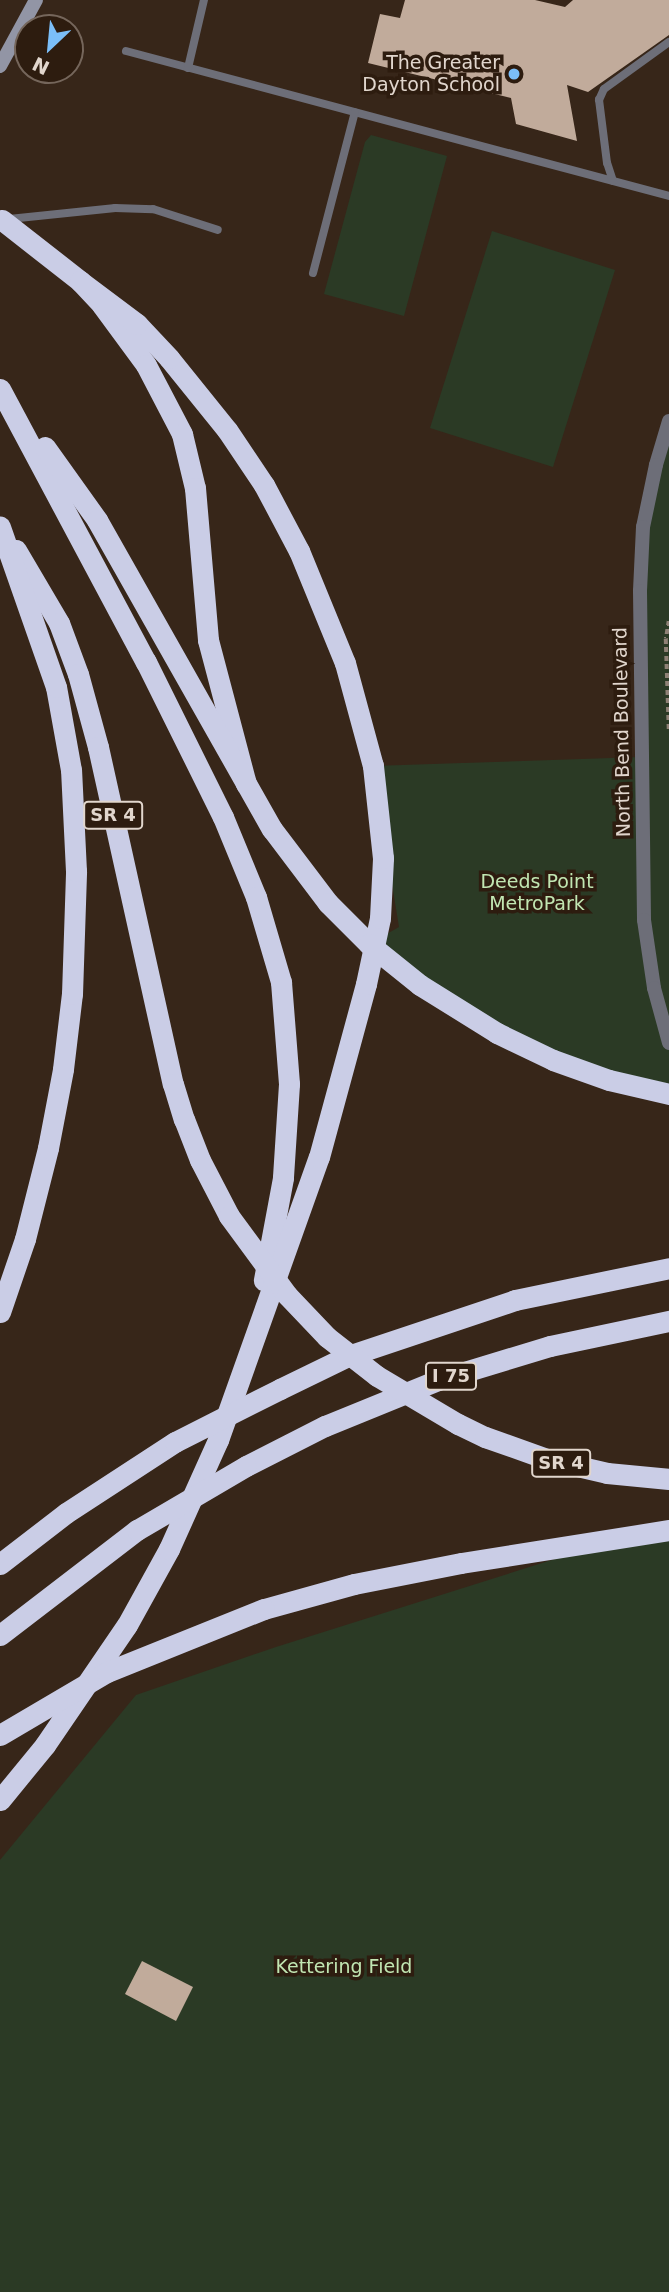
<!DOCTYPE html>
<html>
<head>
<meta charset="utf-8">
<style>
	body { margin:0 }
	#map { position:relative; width:669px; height:2292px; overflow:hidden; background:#372619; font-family:"DejaVu Sans",sans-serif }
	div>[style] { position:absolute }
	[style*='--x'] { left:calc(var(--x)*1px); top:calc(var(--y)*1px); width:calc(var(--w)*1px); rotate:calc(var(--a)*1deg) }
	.green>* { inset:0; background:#2b3a25 }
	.building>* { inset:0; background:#c1ab9b }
	.path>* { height:3.5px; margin-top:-1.75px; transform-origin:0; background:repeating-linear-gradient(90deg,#8f8176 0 5px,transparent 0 8.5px) }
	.lane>* { height:8px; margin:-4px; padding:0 4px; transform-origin:4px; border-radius:4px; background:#6d6e78 }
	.street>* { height:14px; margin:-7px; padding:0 7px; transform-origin:7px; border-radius:7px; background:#6d6e78 }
	.secondary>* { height:14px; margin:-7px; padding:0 7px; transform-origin:7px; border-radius:7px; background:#9295a5 }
	.highway>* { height:21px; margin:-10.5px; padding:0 10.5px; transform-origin:10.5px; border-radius:10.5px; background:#cacde6 }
	.highway-bridge>* { height:21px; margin:-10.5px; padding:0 10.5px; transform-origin:10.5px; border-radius:10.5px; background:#cacde6 }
	.dots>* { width:19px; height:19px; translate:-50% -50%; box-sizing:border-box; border:4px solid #2d1c0f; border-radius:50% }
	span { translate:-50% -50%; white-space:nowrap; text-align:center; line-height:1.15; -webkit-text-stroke:7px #2d1c0f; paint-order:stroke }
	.shield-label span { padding:2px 5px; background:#2d1c0f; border:2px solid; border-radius:5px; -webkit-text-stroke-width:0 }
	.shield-label { font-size:18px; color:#e1d6cd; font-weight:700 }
	.poi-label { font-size:19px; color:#e1d6cd }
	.right { translate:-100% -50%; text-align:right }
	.street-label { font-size:19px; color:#e1d6cd }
	.park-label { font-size:19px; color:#c1e6b2 }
	.north { position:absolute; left:14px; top:14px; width:70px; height:70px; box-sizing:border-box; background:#2d1c0f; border:2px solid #75665b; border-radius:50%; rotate:206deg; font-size:19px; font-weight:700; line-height:28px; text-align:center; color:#e1d6cd }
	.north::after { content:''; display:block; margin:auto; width:24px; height:32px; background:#7bbef8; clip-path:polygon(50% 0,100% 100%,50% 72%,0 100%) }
</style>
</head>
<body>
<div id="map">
	<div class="green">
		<div style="clip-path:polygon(371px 135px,447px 156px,404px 316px,324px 294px,365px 142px)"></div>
		<div style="clip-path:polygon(492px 231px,615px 270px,553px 467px,430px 428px)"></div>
		<div style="clip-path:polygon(669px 421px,669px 1084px,549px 1058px,369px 944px,399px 927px,373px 766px,641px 757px,643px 527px)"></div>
		<div style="clip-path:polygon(669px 1523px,669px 2292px,0 2292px,0 1860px,136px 1695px,276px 1647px)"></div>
	</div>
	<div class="building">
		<div style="clip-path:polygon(405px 0,535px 0,565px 7px,573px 0,669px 0,669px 35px,588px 92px,567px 85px,577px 141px,516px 124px,511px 98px,368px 63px,380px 14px,400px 18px)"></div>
		<div style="clip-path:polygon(142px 1961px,193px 1987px,176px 2021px,125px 1994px)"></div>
	</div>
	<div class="path">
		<div style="--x:669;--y:621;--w:18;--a:99"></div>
		<div style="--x:666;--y:639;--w:92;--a:88.1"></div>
	</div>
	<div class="lane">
		<div style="--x:126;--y:51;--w:562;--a:14.95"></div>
		<div style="--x:188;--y:68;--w:70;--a:-76.8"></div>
		<div style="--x:613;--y:181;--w:19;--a:-108"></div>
		<div style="--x:607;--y:163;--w:64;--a:-97.2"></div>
		<div style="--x:599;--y:100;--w:12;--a:-66"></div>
		<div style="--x:604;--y:89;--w:80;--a:-35.9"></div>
		<div style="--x:9;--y:219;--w:107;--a:-5.9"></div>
		<div style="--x:115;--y:208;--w:38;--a:2"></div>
		<div style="--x:153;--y:209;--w:68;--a:17.9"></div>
		<div style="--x:313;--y:273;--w:166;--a:-75.4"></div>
	</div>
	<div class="street">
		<div style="--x:669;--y:421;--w:46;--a:106.5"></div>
		<div style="--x:656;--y:465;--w:63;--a:101.8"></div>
		<div style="--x:643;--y:527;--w:64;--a:92.7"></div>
		<div style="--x:640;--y:591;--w:329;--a:89.3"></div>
		<div style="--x:644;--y:920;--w:69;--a:81.6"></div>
		<div style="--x:654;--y:988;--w:57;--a:74.7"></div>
	</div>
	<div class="secondary">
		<div style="--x:0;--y:66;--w:75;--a:-61.4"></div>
	</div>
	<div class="highway">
		<div style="--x:2;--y:220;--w:99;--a:38"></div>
		<div style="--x:80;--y:281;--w:33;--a:47"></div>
		<div style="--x:102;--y:305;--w:74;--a:53.7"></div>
		<div style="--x:146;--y:365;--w:78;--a:62.4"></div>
		<div style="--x:182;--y:434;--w:56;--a:76.5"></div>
		<div style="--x:195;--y:488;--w:153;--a:85.1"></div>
		<div style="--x:208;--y:640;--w:149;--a:75.2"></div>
		<div style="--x:0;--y:389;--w:310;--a:61.9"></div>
		<div style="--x:146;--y:662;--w:173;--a:63.6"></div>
		<div style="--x:223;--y:817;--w:87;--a:67.6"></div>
		<div style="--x:256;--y:897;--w:89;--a:73.6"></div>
		<div style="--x:281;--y:982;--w:102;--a:85.5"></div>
		<div style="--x:289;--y:1084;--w:94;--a:93.7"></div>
		<div style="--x:283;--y:1178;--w:104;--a:100.6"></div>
		<div style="--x:45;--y:447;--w:90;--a:54.5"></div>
		<div style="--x:97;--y:520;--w:355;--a:60.5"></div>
		<div style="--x:272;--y:829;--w:93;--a:52.9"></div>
		<div style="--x:16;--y:550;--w:85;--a:59.5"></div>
		<div style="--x:59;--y:623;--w:54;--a:69.6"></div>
		<div style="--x:78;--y:674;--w:76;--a:74.7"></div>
		<div style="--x:98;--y:747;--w:345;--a:77.5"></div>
		<div style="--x:173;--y:1084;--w:37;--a:73"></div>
		<div style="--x:420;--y:985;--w:91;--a:31.9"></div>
		<div style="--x:497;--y:1033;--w:62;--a:25.7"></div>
		<div style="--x:553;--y:1060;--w:59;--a:19.7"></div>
		<div style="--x:609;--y:1080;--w:62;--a:13.1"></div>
		<div style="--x:0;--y:1312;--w:77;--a:-71.1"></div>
		<div style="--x:25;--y:1239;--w:94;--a:-75.8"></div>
		<div style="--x:48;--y:1148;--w:80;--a:-79.2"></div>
		<div style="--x:63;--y:1069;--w:76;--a:-83.2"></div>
		<div style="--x:72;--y:994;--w:123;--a:-88.1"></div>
		<div style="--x:76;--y:871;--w:101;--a:-92.8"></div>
		<div style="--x:71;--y:770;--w:84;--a:-100.2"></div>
		<div style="--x:56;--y:687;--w:170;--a:-109.3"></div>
		<div style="--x:280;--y:1389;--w:76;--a:-25.9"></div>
		<div style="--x:348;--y:1356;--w:176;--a:-18.5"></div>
		<div style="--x:515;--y:1300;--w:157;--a:-11.7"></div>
		<div style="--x:458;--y:1424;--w:30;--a:26"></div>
		<div style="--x:485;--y:1437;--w:66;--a:19.5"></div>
		<div style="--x:547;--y:1459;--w:62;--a:13.1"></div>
		<div style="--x:607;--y:1473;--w:62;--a:5.5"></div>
		<div style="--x:246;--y:1466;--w:89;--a:-26.9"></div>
		<div style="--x:325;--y:1426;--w:122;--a:-22.2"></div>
		<div style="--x:438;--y:1380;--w:117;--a:-16.9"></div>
		<div style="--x:550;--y:1346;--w:122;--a:-11.9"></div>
		<div style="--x:0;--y:1564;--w:83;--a:-37.7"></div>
		<div style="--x:66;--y:1513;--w:130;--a:-33.1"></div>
		<div style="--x:264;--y:1609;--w:93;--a:-15.5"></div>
		<div style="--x:354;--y:1584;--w:109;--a:-11.1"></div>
		<div style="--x:461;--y:1563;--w:211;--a:-9"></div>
		<div style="--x:0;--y:1635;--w:173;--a:-37.5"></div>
		<div style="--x:0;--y:1800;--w:71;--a:-50.7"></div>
		<div style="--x:45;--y:1745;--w:145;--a:-55.7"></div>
		<div style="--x:127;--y:1625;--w:87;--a:-61.1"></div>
		<div style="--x:169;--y:1549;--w:120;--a:-65.8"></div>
		<div style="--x:218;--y:1440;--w:300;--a:-70.4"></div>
		<div style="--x:319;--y:1157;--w:179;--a:-74.8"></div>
		<div style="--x:366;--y:984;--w:67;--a:-78"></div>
		<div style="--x:380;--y:918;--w:60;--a:-87.1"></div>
		<div style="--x:383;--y:858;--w:93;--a:-96.2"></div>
		<div style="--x:373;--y:766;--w:107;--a:-105.2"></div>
		<div style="--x:345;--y:663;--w:121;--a:-112.3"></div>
		<div style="--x:299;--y:551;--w:75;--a:-117.9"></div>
		<div style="--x:264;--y:485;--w:66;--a:-123.9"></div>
		<div style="--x:227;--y:430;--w:92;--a:-128.9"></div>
		<div style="--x:169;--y:358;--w:47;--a:-133.3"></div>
		<div style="--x:137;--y:324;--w:71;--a:-143"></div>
	</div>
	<div class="highway-bridge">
		<div style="--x:328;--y:903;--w:58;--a:45"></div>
		<div style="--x:369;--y:944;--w:65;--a:38.8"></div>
		<div style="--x:184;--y:1119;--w:44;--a:68.7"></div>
		<div style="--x:200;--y:1160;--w:63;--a:62.6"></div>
		<div style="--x:229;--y:1216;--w:98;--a:53.7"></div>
		<div style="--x:287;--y:1295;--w:58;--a:46.4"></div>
		<div style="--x:327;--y:1337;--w:63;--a:38"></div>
		<div style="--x:377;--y:1376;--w:94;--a:30.7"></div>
		<div style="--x:175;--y:1442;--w:118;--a:-26.8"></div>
		<div style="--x:137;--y:1530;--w:126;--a:-30.4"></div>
		<div style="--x:0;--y:1735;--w:124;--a:-30.5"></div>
		<div style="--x:107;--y:1672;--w:169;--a:-21.9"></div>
	</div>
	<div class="dots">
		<div style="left:514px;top:74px;background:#7bbef8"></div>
	</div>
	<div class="shield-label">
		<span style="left:113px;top:815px">SR 4</span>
		<span style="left:451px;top:1376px">I 75</span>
		<span style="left:561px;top:1463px">SR 4</span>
	</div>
	<div class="poi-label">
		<span class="right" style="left:500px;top:74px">The Greater<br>Dayton School</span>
	</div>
	<div class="street-label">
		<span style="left:622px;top:732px;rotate:-91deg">North Bend Boulevard</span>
	</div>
	<div class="park-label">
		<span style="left:537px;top:893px">Deeds Point<br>MetroPark</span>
		<span style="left:344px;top:1967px">Kettering Field</span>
	</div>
	<div class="north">N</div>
</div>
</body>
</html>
